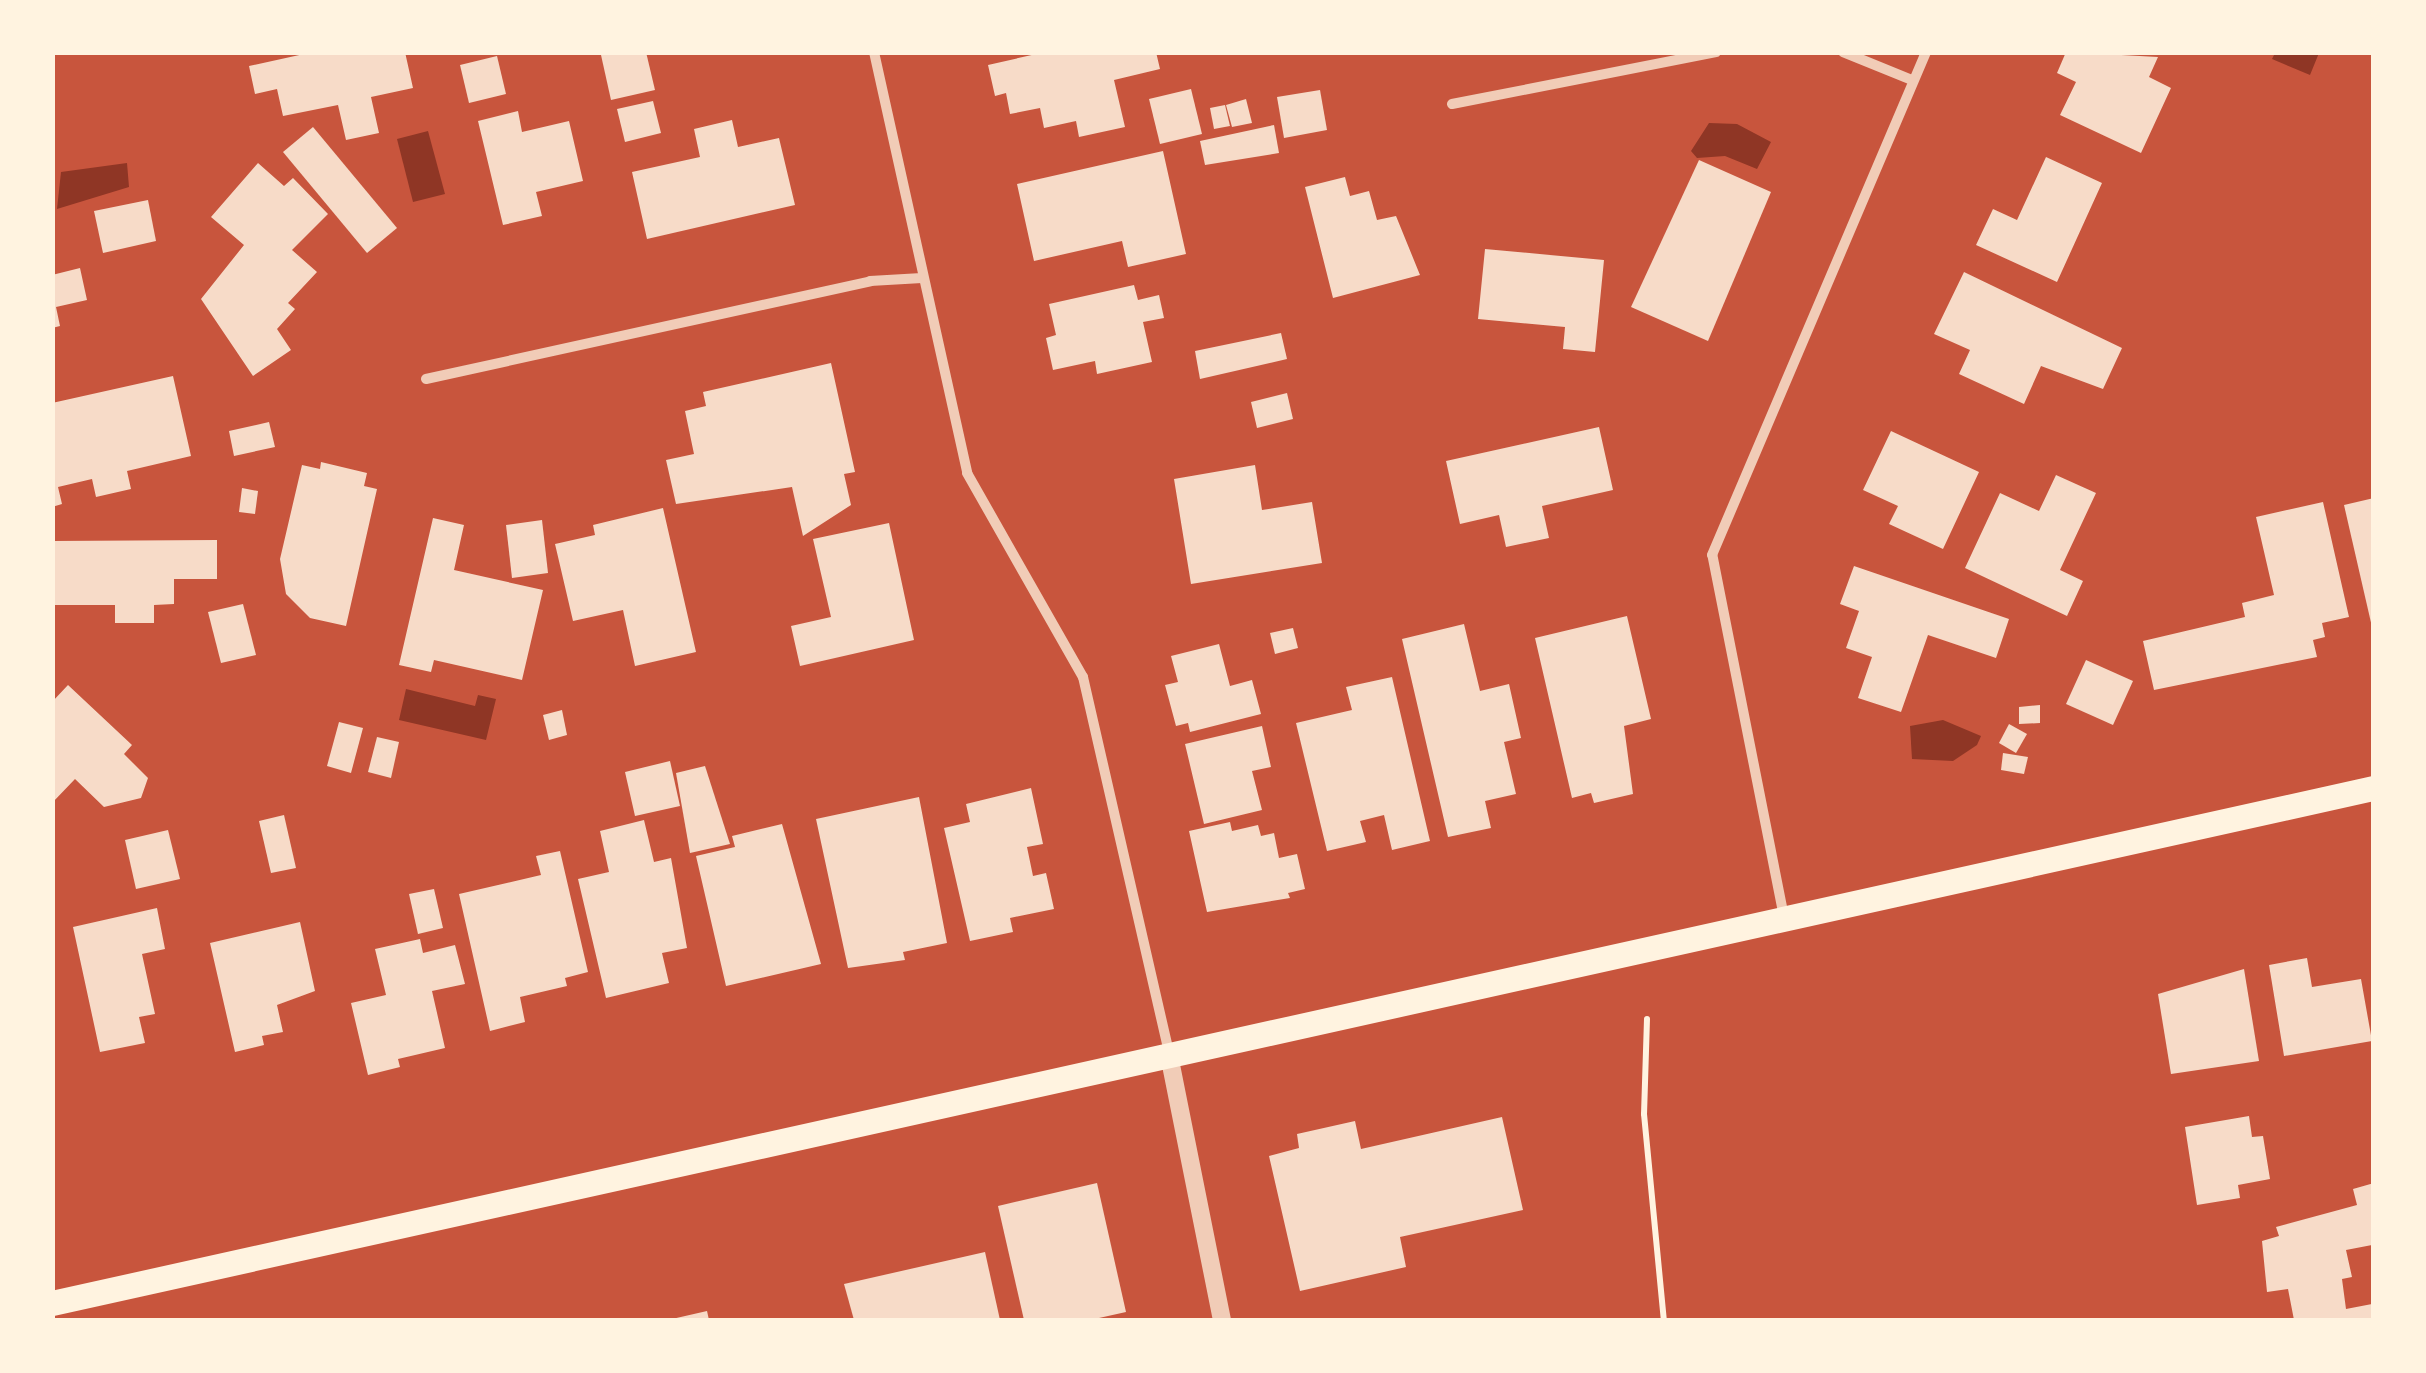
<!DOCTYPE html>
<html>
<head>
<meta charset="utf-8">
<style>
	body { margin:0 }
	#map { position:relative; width:2426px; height:1373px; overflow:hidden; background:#c8553d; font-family:Jost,sans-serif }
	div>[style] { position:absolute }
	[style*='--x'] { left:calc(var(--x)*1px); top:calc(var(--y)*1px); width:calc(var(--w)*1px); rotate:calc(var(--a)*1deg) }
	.water>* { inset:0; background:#8f3625 }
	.building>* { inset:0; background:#f7dbc8 }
	.path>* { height:6px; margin:-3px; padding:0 3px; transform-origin:3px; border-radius:3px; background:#fff3e0 }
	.minor>* { height:10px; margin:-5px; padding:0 5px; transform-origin:5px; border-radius:5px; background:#f1ccb7 }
	.tertiary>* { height:18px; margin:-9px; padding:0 9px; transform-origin:9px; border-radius:9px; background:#f1ccb7 }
	.primary>* { height:25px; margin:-12.5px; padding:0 12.5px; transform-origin:12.5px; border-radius:12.5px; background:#fff3e0 }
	span { translate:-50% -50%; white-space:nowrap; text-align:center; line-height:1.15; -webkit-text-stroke:9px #fff3e0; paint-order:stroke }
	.frame { position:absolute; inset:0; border:55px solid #fff3e0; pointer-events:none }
</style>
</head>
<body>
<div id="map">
	<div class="water">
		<div style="clip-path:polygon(2275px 53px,2275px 52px,2319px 53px,2310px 75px,2272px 59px)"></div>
		<div style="clip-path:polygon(1709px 123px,1737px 124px,1771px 142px,1757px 169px,1725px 156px,1697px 158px,1691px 151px)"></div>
		<div style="clip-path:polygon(428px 131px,445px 194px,413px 202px,397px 139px)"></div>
		<div style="clip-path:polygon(127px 163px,129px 187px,57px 209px,61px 172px)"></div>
		<div style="clip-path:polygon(406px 689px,475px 706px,478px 695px,496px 699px,486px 740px,399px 720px)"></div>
		<div style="clip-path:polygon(1943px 720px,1981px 736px,1977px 745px,1953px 761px,1912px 759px,1910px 726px)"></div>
	</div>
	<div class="building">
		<div style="clip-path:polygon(313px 52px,405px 52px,413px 88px,371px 97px,379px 133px,346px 140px,338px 105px,283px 116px,277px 89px,255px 94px,249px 66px)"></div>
		<div style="clip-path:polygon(646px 52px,655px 90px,611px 100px,601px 55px)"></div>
		<div style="clip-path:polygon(1045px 52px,1156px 52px,1160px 69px,1114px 80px,1125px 127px,1079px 137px,1076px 121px,1044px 128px,1040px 108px,1010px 114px,1006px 93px,995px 96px,988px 65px)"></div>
		<div style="clip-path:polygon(2066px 52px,2158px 57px,2149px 77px,2171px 88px,2141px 153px,2060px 115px,2076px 82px,2057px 73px)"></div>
		<div style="clip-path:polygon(497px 56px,506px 94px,469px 103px,460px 65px)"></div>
		<div style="clip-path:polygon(1191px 89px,1202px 134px,1160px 144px,1149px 99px)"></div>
		<div style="clip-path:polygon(1320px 90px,1327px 130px,1284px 138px,1277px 97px)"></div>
		<div style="clip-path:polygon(1246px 99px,1252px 123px,1232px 127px,1226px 105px)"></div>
		<div style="clip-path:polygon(653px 101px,661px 133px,625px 142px,617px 109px)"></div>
		<div style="clip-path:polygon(1225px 105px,1230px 126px,1214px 129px,1210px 108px)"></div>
		<div style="clip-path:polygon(518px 111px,522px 132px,569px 121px,583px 181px,536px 192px,542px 216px,503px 225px,478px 121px)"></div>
		<div style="clip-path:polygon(732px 120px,738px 147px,779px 138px,795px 205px,647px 239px,632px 172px,700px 157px,694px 129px)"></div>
		<div style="clip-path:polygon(1274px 125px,1279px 153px,1205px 165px,1200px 141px)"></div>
		<div style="clip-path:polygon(313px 127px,397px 228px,367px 253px,283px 152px)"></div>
		<div style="clip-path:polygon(1163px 151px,1186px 254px,1128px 267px,1122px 241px,1034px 261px,1017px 184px)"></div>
		<div style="clip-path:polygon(2046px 157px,2102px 183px,2057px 282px,1976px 245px,1993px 209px,2017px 220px)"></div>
		<div style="clip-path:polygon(1699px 160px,1771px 192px,1708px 341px,1631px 307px)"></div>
		<div style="clip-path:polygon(258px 163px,284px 186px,293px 178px,328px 214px,292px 250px,317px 272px,288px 303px,295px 309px,277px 329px,291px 350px,253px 376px,201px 299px,244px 245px,211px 217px)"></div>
		<div style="clip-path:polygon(1345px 177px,1350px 196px,1369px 191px,1377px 220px,1396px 216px,1420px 275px,1333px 298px,1305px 187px)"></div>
		<div style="clip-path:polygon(148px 200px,156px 241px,103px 253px,94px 211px)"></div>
		<div style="clip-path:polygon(1485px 249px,1604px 260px,1595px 352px,1563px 349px,1565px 327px,1478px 319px)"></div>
		<div style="clip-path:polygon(80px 268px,87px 300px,56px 307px,60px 326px,52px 328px,52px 275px)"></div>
		<div style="clip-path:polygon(1964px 272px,2122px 348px,2103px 389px,2041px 366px,2024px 404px,1959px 374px,1970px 350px,1934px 334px)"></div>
		<div style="clip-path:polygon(1134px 285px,1138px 300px,1159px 295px,1164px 318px,1143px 322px,1152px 362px,1097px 374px,1095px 361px,1053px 370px,1046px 338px,1056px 335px,1049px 304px)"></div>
		<div style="clip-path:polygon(1281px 333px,1287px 359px,1200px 379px,1195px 351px)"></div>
		<div style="clip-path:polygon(831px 363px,855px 472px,844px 474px,851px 505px,803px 536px,792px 487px,676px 504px,666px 460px,694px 454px,685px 411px,706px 406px,703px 392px)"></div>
		<div style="clip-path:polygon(173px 376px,191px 456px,127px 471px,131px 489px,96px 497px,92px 479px,58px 487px,62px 504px,52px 507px,52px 403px)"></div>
		<div style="clip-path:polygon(1287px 393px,1293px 419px,1257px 428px,1251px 402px)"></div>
		<div style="clip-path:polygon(269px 422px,275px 447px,234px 456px,229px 431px)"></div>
		<div style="clip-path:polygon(1599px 427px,1613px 490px,1542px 506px,1549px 538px,1506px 547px,1499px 515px,1460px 524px,1446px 461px)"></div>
		<div style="clip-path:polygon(1891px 431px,1979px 472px,1943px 549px,1889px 524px,1898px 506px,1863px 490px)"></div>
		<div style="clip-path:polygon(321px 462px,367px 473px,364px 486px,377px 489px,346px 626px,310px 618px,286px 594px,280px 559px,302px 465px,320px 469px)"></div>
		<div style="clip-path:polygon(1255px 465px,1262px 510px,1312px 502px,1322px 563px,1191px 584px,1174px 479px)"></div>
		<div style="clip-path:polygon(2056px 475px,2096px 493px,2060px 570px,2083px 581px,2067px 616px,1965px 568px,2000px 493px,2039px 511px)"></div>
		<div style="clip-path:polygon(242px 488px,258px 491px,255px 514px,239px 512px)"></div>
		<div style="clip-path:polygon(2374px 498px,2374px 627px,2372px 627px,2344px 505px)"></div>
		<div style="clip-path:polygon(2323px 502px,2349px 617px,2322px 623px,2325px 637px,2313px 640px,2317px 657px,2154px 690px,2143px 641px,2245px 617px,2242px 603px,2274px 595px,2256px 517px)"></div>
		<div style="clip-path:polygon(663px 508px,696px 652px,635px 666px,623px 610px,573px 621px,555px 544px,595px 535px,593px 525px)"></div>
		<div style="clip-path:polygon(433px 518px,464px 525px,454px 570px,543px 590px,522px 680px,434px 660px,431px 672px,399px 665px)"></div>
		<div style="clip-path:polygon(542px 520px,548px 573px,512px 578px,506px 525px)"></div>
		<div style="clip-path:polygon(889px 523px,914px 640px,800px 666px,791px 626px,831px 617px,813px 539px)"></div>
		<div style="clip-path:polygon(217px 540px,217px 579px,174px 579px,174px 604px,154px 605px,154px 623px,115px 623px,115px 605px,52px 605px,52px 541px)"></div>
		<div style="clip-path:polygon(1854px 566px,2009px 619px,1996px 658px,1928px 635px,1901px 712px,1858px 698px,1872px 657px,1846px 648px,1859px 611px,1840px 604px)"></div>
		<div style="clip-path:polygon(243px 604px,256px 655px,221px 663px,208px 612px)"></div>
		<div style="clip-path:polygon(1627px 616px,1651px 719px,1624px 726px,1633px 794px,1594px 803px,1591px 793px,1572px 798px,1535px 638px)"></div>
		<div style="clip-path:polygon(1464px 624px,1480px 691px,1509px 684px,1521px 738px,1504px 742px,1516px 794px,1485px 801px,1491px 828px,1448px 837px,1402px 639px)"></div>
		<div style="clip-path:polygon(1293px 628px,1298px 648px,1275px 654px,1270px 633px)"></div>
		<div style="clip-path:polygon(1219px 644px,1230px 686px,1252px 680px,1261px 714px,1190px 732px,1188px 723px,1176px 726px,1165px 685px,1178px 682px,1171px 656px)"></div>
		<div style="clip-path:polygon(2086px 660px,2133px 681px,2113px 725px,2066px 704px)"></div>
		<div style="clip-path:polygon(1392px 677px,1430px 841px,1392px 850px,1384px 815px,1360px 821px,1366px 842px,1327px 851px,1296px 723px,1352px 710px,1346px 687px)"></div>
		<div style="clip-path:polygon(68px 685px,132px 745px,124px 754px,148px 778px,141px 798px,104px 807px,75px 779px,52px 803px,52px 702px)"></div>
		<div style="clip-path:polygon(2040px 705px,2040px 723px,2019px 724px,2019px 707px)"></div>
		<div style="clip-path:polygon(562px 710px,567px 735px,549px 740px,543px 715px)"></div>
		<div style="clip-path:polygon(339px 722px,363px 728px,351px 773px,327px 766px)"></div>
		<div style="clip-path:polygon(2009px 724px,2027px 734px,2016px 753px,1999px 743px)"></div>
		<div style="clip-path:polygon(1262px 726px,1271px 767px,1252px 771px,1262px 810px,1204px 824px,1185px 744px)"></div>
		<div style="clip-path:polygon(377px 737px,399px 742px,391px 778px,368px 772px)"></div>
		<div style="clip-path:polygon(2003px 753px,2028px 757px,2024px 774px,2001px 770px)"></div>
		<div style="clip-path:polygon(670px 761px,680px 806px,635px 816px,625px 772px)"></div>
		<div style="clip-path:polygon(705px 766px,730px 844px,690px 853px,676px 773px)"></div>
		<div style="clip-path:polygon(1031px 788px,1043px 844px,1027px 847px,1033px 876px,1046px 873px,1054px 909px,1010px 918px,1013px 932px,970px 941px,944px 828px,970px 822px,966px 804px)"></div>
		<div style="clip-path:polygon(919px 797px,947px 943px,903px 952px,905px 960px,848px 968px,816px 819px)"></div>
		<div style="clip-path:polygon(284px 815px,296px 868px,271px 873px,259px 821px)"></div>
		<div style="clip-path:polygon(644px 820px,654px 862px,671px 858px,687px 948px,662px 953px,669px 983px,606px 998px,578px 879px,609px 872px,600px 831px)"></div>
		<div style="clip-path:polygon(1230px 822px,1232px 831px,1258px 825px,1261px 836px,1274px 833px,1279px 858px,1297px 854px,1305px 889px,1288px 893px,1290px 898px,1207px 912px,1189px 831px)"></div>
		<div style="clip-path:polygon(782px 824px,821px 964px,726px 986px,696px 856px,735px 847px,732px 836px)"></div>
		<div style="clip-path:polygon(168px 830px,180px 879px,136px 889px,125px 840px)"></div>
		<div style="clip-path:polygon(560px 851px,588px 972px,565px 978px,567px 986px,520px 997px,525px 1022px,490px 1031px,459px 894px,541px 875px,536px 856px)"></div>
		<div style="clip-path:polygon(434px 889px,443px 928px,418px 934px,409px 894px)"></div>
		<div style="clip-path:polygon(157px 908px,165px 949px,142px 954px,155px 1014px,139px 1017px,145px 1043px,100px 1052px,73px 927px)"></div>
		<div style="clip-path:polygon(300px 922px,315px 991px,277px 1005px,283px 1032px,262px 1036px,264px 1045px,235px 1052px,210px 943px)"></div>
		<div style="clip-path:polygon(420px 939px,423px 953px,455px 945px,465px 984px,432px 991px,445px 1048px,398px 1059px,400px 1067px,368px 1075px,351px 1003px,386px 995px,375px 949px)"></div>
		<div style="clip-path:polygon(2307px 958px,2312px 987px,2361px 979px,2372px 1041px,2284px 1056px,2269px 965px)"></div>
		<div style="clip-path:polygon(2244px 969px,2259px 1061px,2171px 1074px,2158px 994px)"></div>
		<div style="clip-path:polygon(2249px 1116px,2252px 1137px,2263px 1136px,2270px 1179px,2238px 1185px,2240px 1198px,2197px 1205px,2185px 1127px)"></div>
		<div style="clip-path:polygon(1502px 1117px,1523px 1210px,1400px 1237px,1406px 1267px,1300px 1291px,1269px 1156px,1299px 1148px,1297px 1134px,1355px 1121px,1361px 1149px)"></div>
		<div style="clip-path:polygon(1097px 1183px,1126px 1312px,1090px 1320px,1024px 1320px,998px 1206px)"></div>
		<div style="clip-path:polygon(2374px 1183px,2372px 1245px,2346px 1250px,2352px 1277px,2342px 1279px,2346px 1309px,2372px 1304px,2374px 1320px,2294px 1320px,2288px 1289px,2267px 1292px,2262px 1241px,2279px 1236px,2276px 1227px,2357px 1205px,2353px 1189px)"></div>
		<div style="clip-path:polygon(985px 1252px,1000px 1320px,854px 1320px,844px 1284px)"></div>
		<div style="clip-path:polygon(707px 1311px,709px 1320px,673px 1320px,672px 1319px)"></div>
	</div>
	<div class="path">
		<div style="--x:1647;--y:1019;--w:95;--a:91.8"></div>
		<div style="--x:1644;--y:1114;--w:207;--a:84.5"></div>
	</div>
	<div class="minor">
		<div style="--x:874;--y:52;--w:431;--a:77.5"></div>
		<div style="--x:967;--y:473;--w:235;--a:60.4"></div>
		<div style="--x:1083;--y:677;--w:387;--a:77.1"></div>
		<div style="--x:1843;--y:52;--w:74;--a:22.1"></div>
		<div style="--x:1452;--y:104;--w:269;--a:-11.1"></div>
		<div style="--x:426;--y:379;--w:455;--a:-12.4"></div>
		<div style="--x:870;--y:281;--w:52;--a:-3.3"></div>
		<div style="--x:1784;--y:917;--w:369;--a:-101.2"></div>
		<div style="--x:1712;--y:555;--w:547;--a:-66.95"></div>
	</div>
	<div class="tertiary">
		<div style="--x:1169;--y:1055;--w:270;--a:78.7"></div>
	</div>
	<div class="primary">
		<div style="--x:52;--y:1303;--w:2378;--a:-12.51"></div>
	</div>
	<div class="frame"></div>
</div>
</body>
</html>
